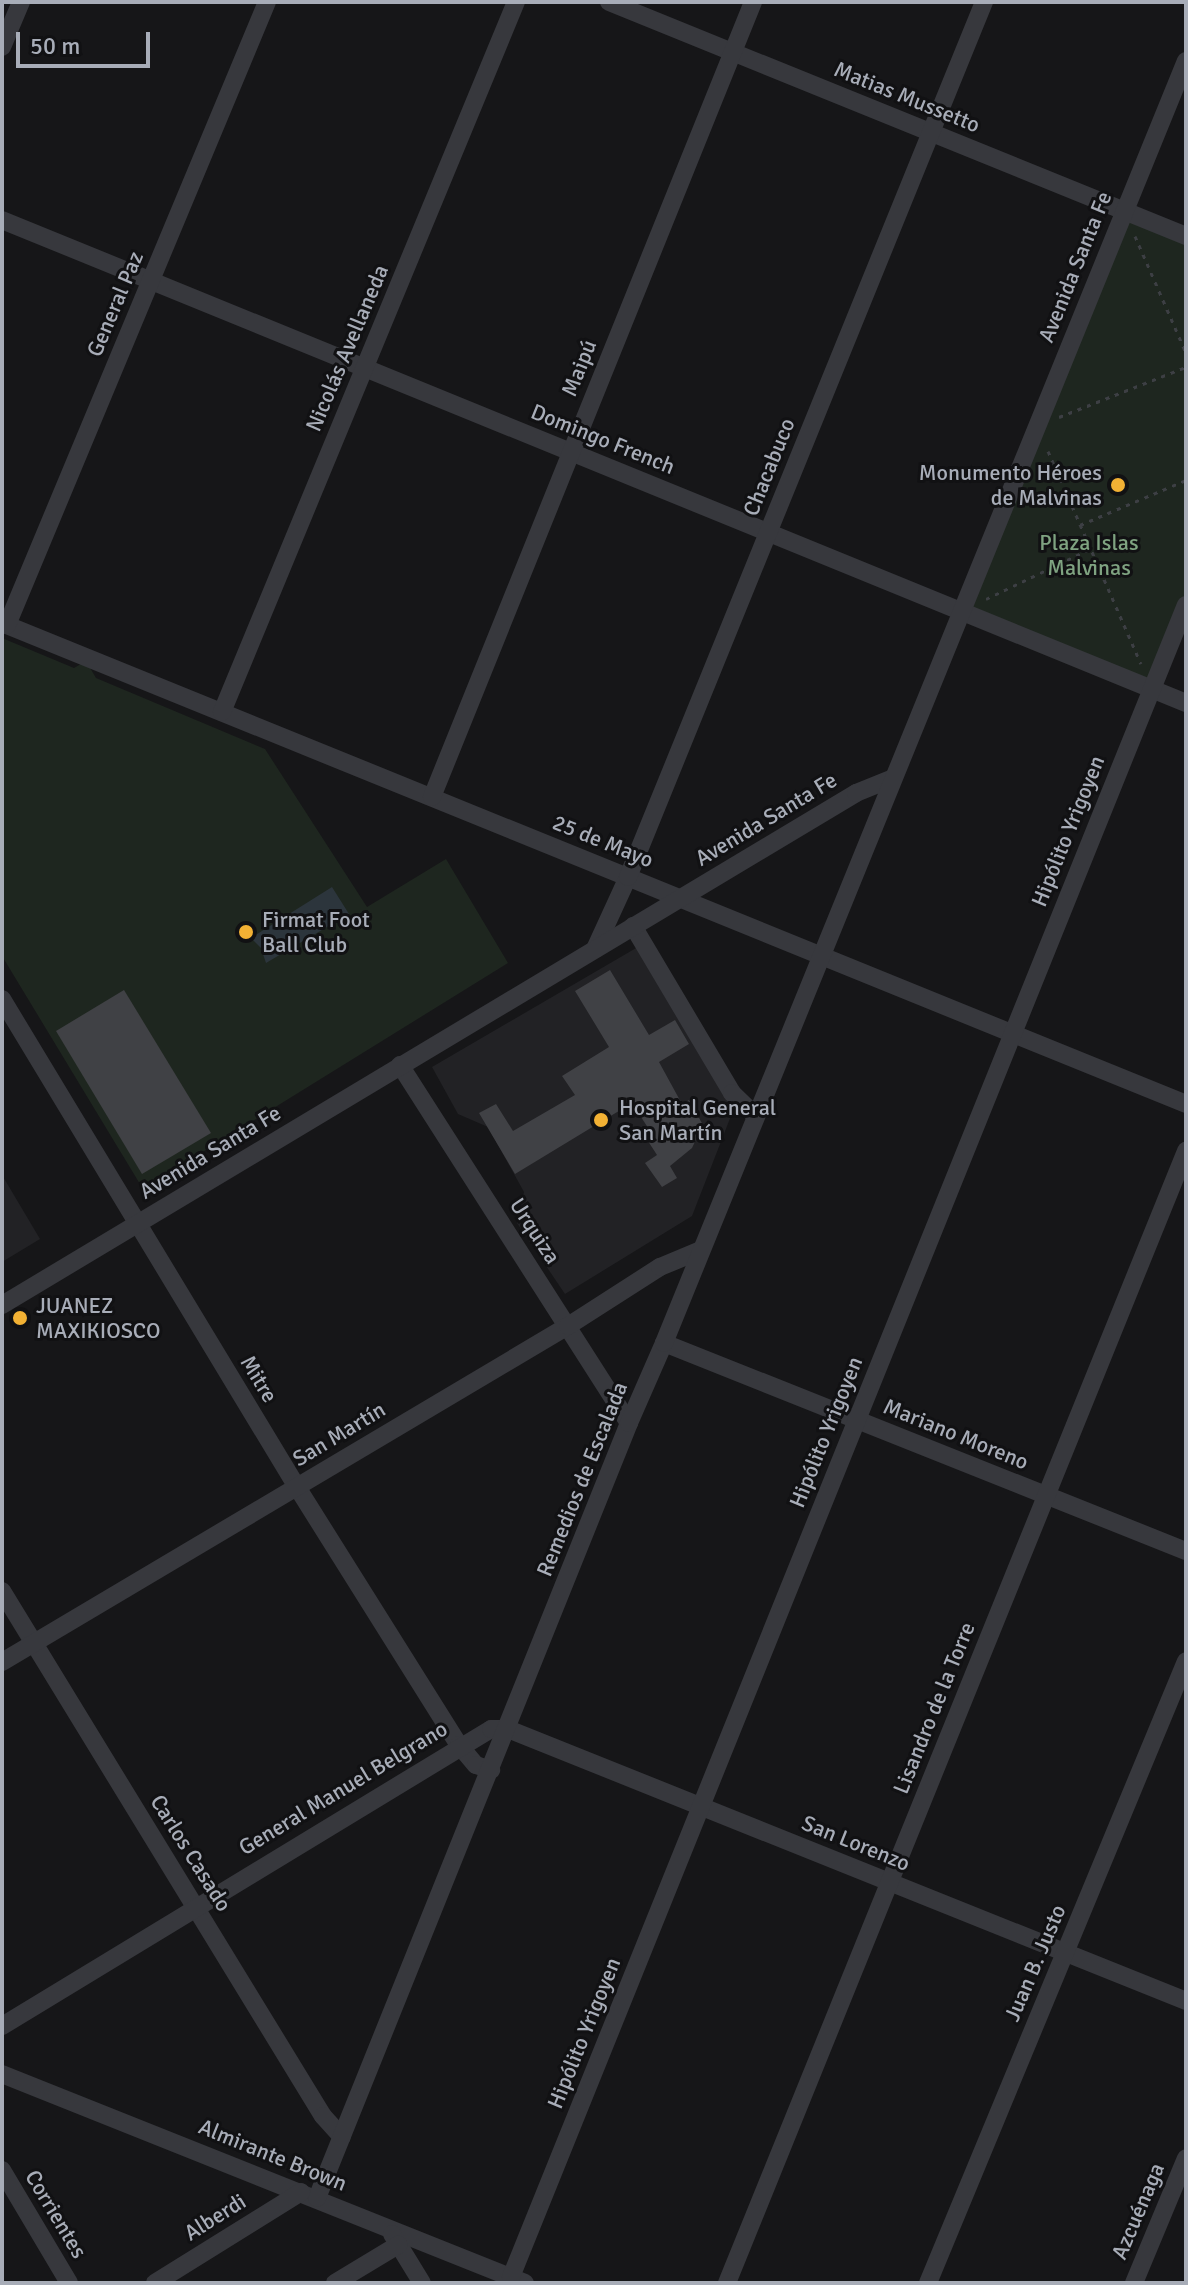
<!DOCTYPE html>
<html>
<head>
<meta charset="utf-8">
<style>
	body { margin:0 }
	#map { position:relative; width:1188px; height:2285px; overflow:hidden; background:#161618; font-family:Signika,sans-serif }
	div>[style] { position:absolute }
	[style*='--x'] { left:calc(var(--x)*1px); top:calc(var(--y)*1px); width:calc(var(--w)*1px); rotate:calc(var(--a)*1deg) }
	.built>* { inset:0; background:#222225 }
	.green>* { inset:0; background:#1e261f }
	.water>* { inset:0; background:#2c353c }
	.building>* { inset:0; background:#404145 }
	.path>* { height:3px; margin-top:-1.5px; transform-origin:0; background:repeating-linear-gradient(90deg,#3d3f44 0 4px,transparent 0 10px) }
	.minor>* { height:18px; margin:-9px; padding:0 9px; transform-origin:9px; border-radius:9px; background:#37383d }
	.dots>* { width:22px; height:22px; translate:-50% -50%; box-sizing:border-box; border:4px solid #111113; border-radius:50% }
	span { translate:-50% -50%; white-space:nowrap; text-align:center; line-height:1.15; -webkit-text-stroke:6px #111113; paint-order:stroke }
	.street-label { font-size:22px; color:#a8adb8 }
	.poi-label { font-size:22px; color:#a8adb8 }
	.right { translate:-100% -50%; text-align:right }
	.left { translate:0 -50%; text-align:left }
	.park-label { font-size:22px; color:#7fa381 }
	.frame { position:absolute; inset:0; border:4px solid #a8adb8; pointer-events:none }
	.scale { position:absolute; left:16px; top:32px; width:134px; height:36px; box-sizing:border-box; border:4px solid #a8adb8; border-top:0; padding-left:10px; font-size:24px; line-height:28px; white-space:nowrap; color:#a8adb8; -webkit-text-stroke:6px #111113; paint-order:stroke }
</style>
</head>
<body>
<div id="map">
	<div class="built">
		<div style="clip-path:polygon(643px 944px,736px 1103px,692px 1216px,565px 1294px,517px 1223px,524px 1192px,488px 1127px,458px 1114px,432px 1067px)"></div>
		<div style="clip-path:polygon(2px 1175px,40px 1239px,2px 1262px)"></div>
	</div>
	<div class="green">
		<div style="clip-path:polygon(1124px 211px,1186px 236px,1186px 605px,1152px 689px,961px 611px)"></div>
		<div style="clip-path:polygon(2px 638px,74px 668px,86px 661px,96px 678px,265px 749px,367px 907px,446px 859px,508px 963px,143px 1189px,2px 956px)"></div>
	</div>
	<div class="water">
		<div style="clip-path:polygon(332px 887px,349px 914px,266px 963px,261px 948px,251px 938px)"></div>
	</div>
	<div class="building">
		<div style="clip-path:polygon(610px 970px,649px 1035px,675px 1020px,689px 1044px,659px 1062px,682px 1104px,689px 1100px,703px 1125px,692px 1148px,670px 1166px,677px 1178px,662px 1187px,645px 1163px,657px 1155px,646px 1138px,652px 1134px,632px 1103px,515px 1174px,479px 1113px,496px 1104px,513px 1131px,575px 1095px,562px 1076px,609px 1047px,575px 991px)"></div>
		<div style="clip-path:polygon(124px 990px,211px 1133px,142px 1174px,56px 1031px)"></div>
	</div>
	<div class="path">
		<div style="--x:1135;--y:236;--w:128;--a:66.4"></div>
		<div style="--x:1059;--y:417;--w:136;--a:-21.5"></div>
		<div style="--x:1048;--y:451;--w:232;--a:66.4"></div>
		<div style="--x:1080;--y:525;--w:115;--a:-23"></div>
		<div style="--x:986;--y:599;--w:115;--a:-25.7"></div>
	</div>
	<div class="minor">
		<div style="--x:609;--y:2;--w:623;--a:22.07"></div>
		<div style="--x:2;--y:47;--w:49;--a:-67.1"></div>
		<div style="--x:2;--y:220;--w:1279;--a:22.19"></div>
		<div style="--x:2;--y:623;--w:1278;--a:22.11"></div>
		<div style="--x:7;--y:625;--w:675;--a:-67.35"></div>
		<div style="--x:222;--y:712;--w:768;--a:-67.51"></div>
		<div style="--x:432;--y:797;--w:857;--a:-68.01"></div>
		<div style="--x:633;--y:926;--w:194;--a:59.3"></div>
		<div style="--x:732;--y:1093;--w:33;--a:44"></div>
		<div style="--x:595;--y:949;--w:79;--a:-65.4"></div>
		<div style="--x:628;--y:877;--w:945;--a:-67.86"></div>
		<div style="--x:2;--y:999;--w:570;--a:58.85"></div>
		<div style="--x:297;--y:1487;--w:305;--a:57.9"></div>
		<div style="--x:459;--y:1745;--w:26;--a:50"></div>
		<div style="--x:476;--y:1765;--w:16;--a:18"></div>
		<div style="--x:400;--y:1065;--w:425;--a:57.4"></div>
		<div style="--x:2;--y:1305;--w:996;--a:-30.94"></div>
		<div style="--x:856;--y:793;--w:40;--a:-22"></div>
		<div style="--x:664;--y:1343;--w:562;--a:21.73"></div>
		<div style="--x:2;--y:1591;--w:615;--a:58.56"></div>
		<div style="--x:323;--y:2116;--w:28;--a:48"></div>
		<div style="--x:2;--y:1662;--w:658;--a:-30.7"></div>
		<div style="--x:568;--y:1326;--w:109;--a:-32.7"></div>
		<div style="--x:660;--y:1267;--w:44;--a:-22.5"></div>
		<div style="--x:2;--y:2026;--w:572;--a:-31.27"></div>
		<div style="--x:491;--y:1729;--w:17;--a:0"></div>
		<div style="--x:508;--y:1729;--w:731;--a:21.86"></div>
		<div style="--x:2;--y:2074;--w:563;--a:21.78"></div>
		<div style="--x:2;--y:2170;--w:131;--a:59.3"></div>
		<div style="--x:317;--y:2198;--w:835;--a:-68.07"></div>
		<div style="--x:629;--y:1423;--w:87;--a:-66.4"></div>
		<div style="--x:664;--y:1343;--w:1384;--a:-67.85"></div>
		<div style="--x:392;--y:2234;--w:57;--a:58.5"></div>
		<div style="--x:511;--y:2277;--w:1803;--a:-68.02"></div>
		<div style="--x:155;--y:2283;--w:172;--a:-31.9"></div>
		<div style="--x:335;--y:2283;--w:74;--a:-31.1"></div>
		<div style="--x:727;--y:2283;--w:1222;--a:-67.93"></div>
		<div style="--x:928;--y:2283;--w:673;--a:-67.47"></div>
		<div style="--x:1134;--y:2283;--w:135;--a:-67.4"></div>
	</div>
	<div class="dots">
		<div style="left:1118px;top:485px;background:#f2b134"></div>
		<div style="left:246px;top:932px;background:#f2b134"></div>
		<div style="left:601px;top:1120px;background:#f2b134"></div>
		<div style="left:20px;top:1318px;background:#f2b134"></div>
	</div>
	<div class="street-label">
		<span style="left:907px;top:97px;rotate:22deg">Matias Mussetto</span>
		<span style="left:1075px;top:267px;rotate:-68deg">Avenida Santa Fe</span>
		<span style="left:115px;top:304px;rotate:-67deg">General Paz</span>
		<span style="left:347px;top:348px;rotate:-67deg">Nicolás Avellaneda</span>
		<span style="left:579px;top:368px;rotate:-68deg">Maipú</span>
		<span style="left:603px;top:439px;rotate:22deg">Domingo French</span>
		<span style="left:769px;top:467px;rotate:-68deg">Chacabuco</span>
		<span style="left:766px;top:819px;rotate:-31deg">Avenida Santa Fe</span>
		<span style="left:1068px;top:831px;rotate:-68deg">Hipólito Yrigoyen</span>
		<span style="left:603px;top:841px;rotate:22deg">25 de Mayo</span>
		<span style="left:210px;top:1152px;rotate:-31deg">Avenida Santa Fe</span>
		<span style="left:535px;top:1231px;rotate:57deg">Urquiza</span>
		<span style="left:259px;top:1379px;rotate:59deg">Mitre</span>
		<span style="left:826px;top:1432px;rotate:-68deg">Hipólito Yrigoyen</span>
		<span style="left:339px;top:1434px;rotate:-31deg">San Martín</span>
		<span style="left:956px;top:1434px;rotate:22deg">Mariano Moreno</span>
		<span style="left:582px;top:1479px;rotate:-68deg">Remedios de Escalada</span>
		<span style="left:934px;top:1708px;rotate:-68deg">Lisandro de la Torre</span>
		<span style="left:343px;top:1788px;rotate:-31deg">General Manuel Belgrano</span>
		<span style="left:856px;top:1843px;rotate:22deg">San Lorenzo</span>
		<span style="left:191px;top:1853px;rotate:58deg">Carlos Casado</span>
		<span style="left:1035px;top:1963px;rotate:-67deg">Juan B. Justo</span>
		<span style="left:584px;top:2033px;rotate:-68deg">Hipólito Yrigoyen</span>
		<span style="left:273px;top:2155px;rotate:22deg">Almirante Brown</span>
		<span style="left:1138px;top:2211px;rotate:-67deg">Azcuénaga</span>
		<span style="left:56px;top:2214px;rotate:59deg">Corrientes</span>
		<span style="left:215px;top:2217px;rotate:-32deg">Alberdi</span>
	</div>
	<div class="poi-label">
		<span class="right" style="left:1102px;top:485px">Monumento Héroes<br>de Malvinas</span>
		<span class="left" style="left:262px;top:932px">Firmat Foot<br>Ball Club</span>
		<span class="left" style="left:619px;top:1120px">Hospital General<br>San Martín</span>
		<span class="left" style="left:36px;top:1318px">JUANEZ<br>MAXIKIOSCO</span>
	</div>
	<div class="park-label">
		<span style="left:1089px;top:555px">Plaza Islas<br>Malvinas</span>
	</div>
	<div class="frame"></div>
	<div class="scale">50 m</div>
</div>
</body>
</html>
